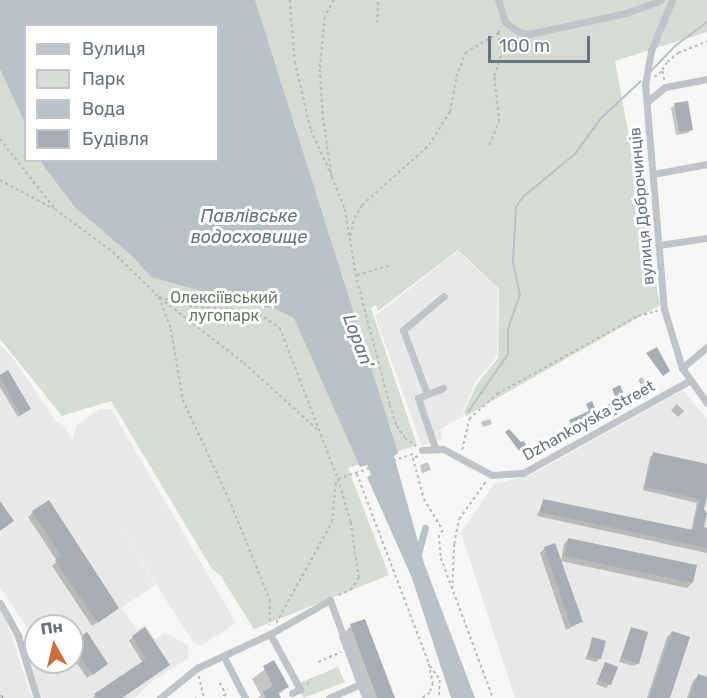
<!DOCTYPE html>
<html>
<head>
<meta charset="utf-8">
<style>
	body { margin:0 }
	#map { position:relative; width:707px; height:698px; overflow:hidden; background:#f6f7f4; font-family:Rubik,sans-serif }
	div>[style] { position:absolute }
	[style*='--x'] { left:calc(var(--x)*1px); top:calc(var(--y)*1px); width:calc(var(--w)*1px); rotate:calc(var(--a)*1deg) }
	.built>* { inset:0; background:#e7e8e7 }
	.green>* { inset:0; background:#d6dbd4 }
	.water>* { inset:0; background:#b8c1c6 }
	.shadow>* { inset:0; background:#0003 }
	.stream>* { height:2px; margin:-1px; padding:0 1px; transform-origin:1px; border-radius:1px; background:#b8c1c6 }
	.canal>* { height:7px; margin:-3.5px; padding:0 3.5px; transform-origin:3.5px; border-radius:3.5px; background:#b8c1c6 }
	.building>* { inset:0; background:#a7adb3 }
	.path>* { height:1.5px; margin-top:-0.75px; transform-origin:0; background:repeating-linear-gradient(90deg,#b8babd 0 3px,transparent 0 6px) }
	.minor>* { height:7px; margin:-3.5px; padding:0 3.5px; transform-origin:3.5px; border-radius:3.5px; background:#c0c3c7 }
	.rail>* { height:4.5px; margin-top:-2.25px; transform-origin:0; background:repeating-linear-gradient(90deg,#fff 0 7px,#a2a6ac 0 14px); box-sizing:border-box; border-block:2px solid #a2a6ac }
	span { translate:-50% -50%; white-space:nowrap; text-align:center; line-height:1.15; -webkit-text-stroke:6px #fff; paint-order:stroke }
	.street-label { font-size:16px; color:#697482 }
	.park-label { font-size:16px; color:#697a67 }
	.water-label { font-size:18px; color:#64757e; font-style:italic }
	.legend { position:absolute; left:24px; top:24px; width:195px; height:138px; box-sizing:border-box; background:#fff; border:2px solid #c3c7cd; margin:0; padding:8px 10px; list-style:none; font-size:18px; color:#697482 }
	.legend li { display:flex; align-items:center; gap:12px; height:30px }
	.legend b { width:30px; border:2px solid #c3c7cd }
	.north { position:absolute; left:24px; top:614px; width:60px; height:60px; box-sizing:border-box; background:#fff; border:2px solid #c3c7cd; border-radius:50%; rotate:352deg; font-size:16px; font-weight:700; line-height:24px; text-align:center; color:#697482 }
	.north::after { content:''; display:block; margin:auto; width:21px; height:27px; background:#d36b38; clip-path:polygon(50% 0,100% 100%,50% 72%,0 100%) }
	.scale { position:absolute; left:488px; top:36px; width:102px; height:27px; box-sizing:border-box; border:3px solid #697482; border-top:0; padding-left:8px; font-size:18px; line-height:21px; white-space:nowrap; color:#697482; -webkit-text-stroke:4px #fff; paint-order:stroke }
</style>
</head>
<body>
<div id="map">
	<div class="built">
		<div style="clip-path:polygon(458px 251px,498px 289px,497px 356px,475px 382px,463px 411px,464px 416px,440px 429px,443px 439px,422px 446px,375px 316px)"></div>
		<div style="clip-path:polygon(0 345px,13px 358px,55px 420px,64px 426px,72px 440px,77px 425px,100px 409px,111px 409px,236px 623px,202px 645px,194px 643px,153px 580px,100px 487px,155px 585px,121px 608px,137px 629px,145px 625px,155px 639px,165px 633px,188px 645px,188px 658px,154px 680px,135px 698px,42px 698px,38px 689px,26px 648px,36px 642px,36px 662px,72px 662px,72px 626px,36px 626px,36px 641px,0 587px)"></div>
		<div style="clip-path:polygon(683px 390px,707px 419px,707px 698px,515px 698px,461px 533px,494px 484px,531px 475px)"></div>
		<div style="clip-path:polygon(0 609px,7px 623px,32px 698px,0 698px)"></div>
	</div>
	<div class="green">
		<div style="clip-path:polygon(evenodd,0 0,707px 0,707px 32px,615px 61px,660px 305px,466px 416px,464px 412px,477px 384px,498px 358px,499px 289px,458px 250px,378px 311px,376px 305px,371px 308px,417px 445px,348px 468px,389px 575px,254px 629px,220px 575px,212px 569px,111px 401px,62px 416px,0 339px,0 0,26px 26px,218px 26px,218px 160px,26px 160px,26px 26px)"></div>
		<div style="clip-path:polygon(338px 667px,345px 682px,303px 698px,297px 684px)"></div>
	</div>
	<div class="water">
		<div style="clip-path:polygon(0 0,255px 0,398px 453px,394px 456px,424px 563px,475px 698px,451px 698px,412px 578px,367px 477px,371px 475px,367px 465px,360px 467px,294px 318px,274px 308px,254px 306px,151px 277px,133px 257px,75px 207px,40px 161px,218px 160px,218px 26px,26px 26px,25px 123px,0 69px)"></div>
	</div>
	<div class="shadow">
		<div style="clip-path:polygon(675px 105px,692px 129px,688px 133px,676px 135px,671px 108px)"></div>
		<div style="clip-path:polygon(0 377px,30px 409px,18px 417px,0 387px)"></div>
		<div style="clip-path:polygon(642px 377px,648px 386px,644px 389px,638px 380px)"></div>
		<div style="clip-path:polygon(639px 391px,644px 397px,636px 403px,634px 401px,639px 397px,636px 393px)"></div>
		<div style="clip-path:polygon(677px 404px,684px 411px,678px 417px,671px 410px)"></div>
		<div style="clip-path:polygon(490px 419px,492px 424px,483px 427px,481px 422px)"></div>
		<div style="clip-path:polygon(654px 454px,707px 466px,707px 490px,702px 511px,706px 511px,702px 528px,707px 529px,707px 553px,537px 516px,544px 500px,691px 531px,697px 503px,643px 490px,650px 457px)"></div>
		<div style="clip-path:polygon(428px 462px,431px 470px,422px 473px,420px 465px)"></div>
		<div style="clip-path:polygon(33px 512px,117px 608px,92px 626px,52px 566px,57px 561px,28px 517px)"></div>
		<div style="clip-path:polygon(569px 539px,692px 583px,687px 588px,561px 561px,564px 544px)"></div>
		<div style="clip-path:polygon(545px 548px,581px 622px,566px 630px,540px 553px)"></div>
		<div style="clip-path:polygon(351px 626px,393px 698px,362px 698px,339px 637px)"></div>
		<div style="clip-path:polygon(631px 629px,638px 663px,634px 666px,619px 662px)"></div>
		<div style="clip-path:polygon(672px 632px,669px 698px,647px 698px,667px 637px)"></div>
		<div style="clip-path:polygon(86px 634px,107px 664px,87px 678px,72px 656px,72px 644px)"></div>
		<div style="clip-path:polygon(133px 637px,168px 664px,122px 698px,92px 698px,143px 663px,129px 641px)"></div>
		<div style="clip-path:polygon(593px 639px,600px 658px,596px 662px,585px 659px)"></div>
		<div style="clip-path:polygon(274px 662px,287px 687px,278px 695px,280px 698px,258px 698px,261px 695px,252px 679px)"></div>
		<div style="clip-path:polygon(606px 664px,610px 684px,606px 688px,596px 684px)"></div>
		<div style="clip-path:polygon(698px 676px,707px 679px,707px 698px,687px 698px,693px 681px)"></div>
	</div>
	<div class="stream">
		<div style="--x:651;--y:71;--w:35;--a:-46"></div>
		<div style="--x:675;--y:46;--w:40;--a:-37"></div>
		<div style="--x:468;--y:412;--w:70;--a:-55.4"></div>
		<div style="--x:508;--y:354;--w:25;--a:-90"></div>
		<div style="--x:508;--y:329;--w:36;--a:-71"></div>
		<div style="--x:520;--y:295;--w:35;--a:-102"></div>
		<div style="--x:513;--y:261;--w:54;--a:-86.8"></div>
		<div style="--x:516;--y:207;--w:14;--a:-54"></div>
		<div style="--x:524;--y:196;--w:66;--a:-39.5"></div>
		<div style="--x:575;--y:154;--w:44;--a:-54.2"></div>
		<div style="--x:601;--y:118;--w:54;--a:-42.8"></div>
	</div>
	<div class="canal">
		<div style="--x:418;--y:554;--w:27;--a:-75"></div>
	</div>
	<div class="building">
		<div style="clip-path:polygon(688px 101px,693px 130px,679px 132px,674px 103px)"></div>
		<div style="clip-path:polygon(657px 347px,670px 371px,663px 376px,646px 353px)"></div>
		<div style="clip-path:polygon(8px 370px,31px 409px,21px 415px,0 378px,0 375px)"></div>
		<div style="clip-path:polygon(620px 385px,626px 399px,618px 403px,612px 389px)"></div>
		<div style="clip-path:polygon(592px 401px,598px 415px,594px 417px,598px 425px,592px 428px,589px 422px,574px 429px,569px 420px,589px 411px,586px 404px)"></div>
		<div style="clip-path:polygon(613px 402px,619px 413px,611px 418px,605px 406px)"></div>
		<div style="clip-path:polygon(509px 429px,521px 442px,524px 441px,528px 449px,520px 452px,505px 432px)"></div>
		<div style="clip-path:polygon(653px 452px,707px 464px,707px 497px,704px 509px,707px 514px,704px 527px,707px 528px,707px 548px,540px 512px,543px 499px,693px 530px,700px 499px,645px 487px)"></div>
		<div style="clip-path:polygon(49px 500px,119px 608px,98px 623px,55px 560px,62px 556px,32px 511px)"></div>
		<div style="clip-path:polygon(0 501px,14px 521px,0 531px)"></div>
		<div style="clip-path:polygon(568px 538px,697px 565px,693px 583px,565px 556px)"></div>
		<div style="clip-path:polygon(555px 543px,583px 622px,571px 626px,544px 547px)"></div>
		<div style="clip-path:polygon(365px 619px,395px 698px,377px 698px,350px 624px)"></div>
		<div style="clip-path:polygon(145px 627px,170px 665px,122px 698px,97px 698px,94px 694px,146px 659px,132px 636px)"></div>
		<div style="clip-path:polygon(631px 627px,648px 632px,639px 664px,621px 658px)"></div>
		<div style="clip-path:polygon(672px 631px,690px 637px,670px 698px,649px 698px)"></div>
		<div style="clip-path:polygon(87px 632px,108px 664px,93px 675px,72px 644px)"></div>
		<div style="clip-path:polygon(592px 637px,606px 641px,601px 659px,588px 656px)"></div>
		<div style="clip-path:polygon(274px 660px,289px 687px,278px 692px,281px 698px,266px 698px,263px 692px,273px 686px,263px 666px)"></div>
		<div style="clip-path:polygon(605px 662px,618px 667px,611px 685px,598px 680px)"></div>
		<div style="clip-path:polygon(698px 674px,707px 677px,707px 698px,689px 698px)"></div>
	</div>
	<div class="path">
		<div style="--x:290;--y:0;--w:62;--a:85.4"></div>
		<div style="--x:295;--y:62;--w:70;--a:76.8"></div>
		<div style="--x:311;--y:130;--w:51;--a:65.5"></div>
		<div style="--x:334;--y:0;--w:19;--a:118"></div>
		<div style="--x:325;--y:17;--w:52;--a:95.5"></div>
		<div style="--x:320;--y:69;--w:48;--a:86.4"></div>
		<div style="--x:323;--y:117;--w:61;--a:81.5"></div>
		<div style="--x:332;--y:177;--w:35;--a:68"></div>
		<div style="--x:345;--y:209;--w:72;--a:80.4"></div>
		<div style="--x:357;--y:280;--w:129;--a:75.2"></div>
		<div style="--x:390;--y:405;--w:22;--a:72"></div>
		<div style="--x:397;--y:426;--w:14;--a:56"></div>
		<div style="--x:405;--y:438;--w:14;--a:36"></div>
		<div style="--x:377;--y:23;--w:23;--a:-88"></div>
		<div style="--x:654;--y:77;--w:10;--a:-37"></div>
		<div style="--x:664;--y:80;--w:10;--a:-101"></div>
		<div style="--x:662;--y:70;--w:9;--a:-58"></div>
		<div style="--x:667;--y:62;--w:14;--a:-39"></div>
		<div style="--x:678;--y:53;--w:31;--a:-22"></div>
		<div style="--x:0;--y:139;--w:89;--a:51.8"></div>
		<div style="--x:55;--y:209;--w:72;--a:36.6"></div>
		<div style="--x:113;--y:252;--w:64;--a:44.4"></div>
		<div style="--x:159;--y:297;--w:31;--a:17"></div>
		<div style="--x:189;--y:306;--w:65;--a:4.4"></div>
		<div style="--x:254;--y:311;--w:31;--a:33"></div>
		<div style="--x:280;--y:328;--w:162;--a:69"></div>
		<div style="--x:338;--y:479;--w:45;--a:73.2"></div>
		<div style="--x:351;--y:522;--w:57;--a:81.9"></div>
		<div style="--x:359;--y:578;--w:13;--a:122"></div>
		<div style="--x:352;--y:589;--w:18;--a:153"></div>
		<div style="--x:489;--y:145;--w:25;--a:-67"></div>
		<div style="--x:499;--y:122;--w:46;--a:-96.2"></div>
		<div style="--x:494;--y:76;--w:24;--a:-71"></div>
		<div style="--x:502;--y:53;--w:20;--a:-101"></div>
		<div style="--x:498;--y:33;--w:7;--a:-63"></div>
		<div style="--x:0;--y:180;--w:61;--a:28.2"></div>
		<div style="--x:350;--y:236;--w:18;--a:-77"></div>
		<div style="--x:354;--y:218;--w:15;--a:-58"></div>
		<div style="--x:362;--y:205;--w:90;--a:-41.8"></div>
		<div style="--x:429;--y:145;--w:39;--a:-58"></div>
		<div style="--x:450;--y:112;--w:36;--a:-80"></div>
		<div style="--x:456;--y:77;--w:26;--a:-69"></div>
		<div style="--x:465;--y:53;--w:39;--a:-31"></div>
		<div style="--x:357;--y:275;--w:33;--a:-16"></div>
		<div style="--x:159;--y:297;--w:34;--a:69"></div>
		<div style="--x:171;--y:329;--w:72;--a:80.4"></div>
		<div style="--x:183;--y:400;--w:109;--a:65.1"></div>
		<div style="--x:229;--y:499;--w:109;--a:67.9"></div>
		<div style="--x:270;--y:600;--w:25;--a:90"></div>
		<div style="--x:160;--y:298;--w:106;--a:37.7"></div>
		<div style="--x:244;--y:363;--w:98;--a:42.1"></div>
		<div style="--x:462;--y:450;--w:32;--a:-77"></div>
		<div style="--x:469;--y:419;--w:38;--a:-42"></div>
		<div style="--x:497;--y:394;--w:161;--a:-29"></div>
		<div style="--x:638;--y:316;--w:20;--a:-15"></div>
		<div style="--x:418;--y:457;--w:5;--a:169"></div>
		<div style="--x:413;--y:458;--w:42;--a:75"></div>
		<div style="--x:424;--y:499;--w:37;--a:59"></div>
		<div style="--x:443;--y:531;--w:6;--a:135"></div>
		<div style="--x:439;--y:535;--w:23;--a:85"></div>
		<div style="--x:441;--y:558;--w:149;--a:69.6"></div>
		<div style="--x:357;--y:474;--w:203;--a:69.2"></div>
		<div style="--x:429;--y:664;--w:19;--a:78"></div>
		<div style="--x:433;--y:683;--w:10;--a:107"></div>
		<div style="--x:430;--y:693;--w:9;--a:144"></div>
		<div style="--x:452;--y:589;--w:45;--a:-87.5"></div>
		<div style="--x:454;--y:544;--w:25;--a:-79"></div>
		<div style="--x:459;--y:519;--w:48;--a:-54.3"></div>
		<div style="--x:276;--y:623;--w:115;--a:-61"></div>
		<div style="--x:332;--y:522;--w:37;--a:-85"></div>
		<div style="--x:335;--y:485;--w:7;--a:-63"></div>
		<div style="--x:338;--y:479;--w:34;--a:-19"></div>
		<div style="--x:370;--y:468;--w:7;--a:63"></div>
		<div style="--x:373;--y:474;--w:23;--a:-20"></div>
		<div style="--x:395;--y:466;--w:5;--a:-112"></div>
		<div style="--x:393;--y:461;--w:23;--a:-20"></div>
		<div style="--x:318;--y:662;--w:25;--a:-23"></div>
		<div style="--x:430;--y:666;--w:17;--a:54"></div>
		<div style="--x:440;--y:680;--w:18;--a:93"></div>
		<div style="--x:199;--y:676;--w:23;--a:77"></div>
		<div style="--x:220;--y:683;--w:13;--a:63"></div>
		<div style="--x:226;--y:695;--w:6;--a:149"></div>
		<div style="--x:307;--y:685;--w:7;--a:-56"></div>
		<div style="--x:196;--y:697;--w:1;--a:90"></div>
	</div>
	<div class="minor">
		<div style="--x:498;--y:0;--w:23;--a:72"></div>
		<div style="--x:505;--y:22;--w:17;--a:36"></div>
		<div style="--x:519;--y:32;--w:10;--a:11"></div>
		<div style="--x:529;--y:34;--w:99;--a:-12.2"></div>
		<div style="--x:626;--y:13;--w:37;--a:-20"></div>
		<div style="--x:672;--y:0;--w:55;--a:112.4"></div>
		<div style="--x:651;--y:51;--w:34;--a:100"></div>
		<div style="--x:645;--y:84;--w:226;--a:85.2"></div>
		<div style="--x:664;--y:309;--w:62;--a:73"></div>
		<div style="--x:682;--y:368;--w:43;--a:54.5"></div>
		<div style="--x:647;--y:102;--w:23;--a:-40"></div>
		<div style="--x:665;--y:87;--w:43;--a:-10.8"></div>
		<div style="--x:653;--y:174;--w:55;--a:-10.5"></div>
		<div style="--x:659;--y:245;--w:49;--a:-8.3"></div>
		<div style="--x:682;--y:368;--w:33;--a:-40"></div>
		<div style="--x:427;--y:394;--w:68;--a:-110.6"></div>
		<div style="--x:403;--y:330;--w:53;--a:-39.7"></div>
		<div style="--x:435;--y:448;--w:53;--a:-108.8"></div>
		<div style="--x:418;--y:398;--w:27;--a:-22"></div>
		<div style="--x:422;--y:450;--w:21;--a:-3"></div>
		<div style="--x:443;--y:449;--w:55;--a:28"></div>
		<div style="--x:492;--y:475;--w:31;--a:-4"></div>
		<div style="--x:523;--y:473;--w:190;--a:-29"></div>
		<div style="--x:0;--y:603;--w:38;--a:61"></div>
		<div style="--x:18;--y:636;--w:65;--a:73"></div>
		<div style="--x:270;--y:634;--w:63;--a:61.4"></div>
		<div style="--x:300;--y:689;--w:9;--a:153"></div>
		<div style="--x:224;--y:657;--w:46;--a:62.9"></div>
		<div style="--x:160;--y:698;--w:48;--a:-39"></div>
		<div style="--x:197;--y:668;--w:81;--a:-25"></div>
		<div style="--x:270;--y:634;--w:69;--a:-29.5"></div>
		<div style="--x:330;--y:600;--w:104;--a:69.8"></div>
		<div style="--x:329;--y:698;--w:35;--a:-24"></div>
	</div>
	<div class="rail">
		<div style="--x:0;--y:696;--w:3;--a:45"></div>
	</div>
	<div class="street-label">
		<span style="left:642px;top:206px;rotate:-95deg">вулиця Доброчинців</span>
		<span style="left:589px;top:421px;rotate:-29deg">Dzhankoyska Street</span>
	</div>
	<div class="park-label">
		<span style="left:224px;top:307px">Олексіївський<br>лугопарк</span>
	</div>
	<div class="water-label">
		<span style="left:249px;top:227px">Павлівське<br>водосховище</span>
		<span style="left:358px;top:341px;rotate:69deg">Lopan'</span>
	</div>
	<ul class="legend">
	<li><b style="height:8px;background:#c0c3c7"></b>Вулиця</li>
	<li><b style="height:16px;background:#d6dbd4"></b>Парк</li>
	<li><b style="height:16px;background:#b8c1c6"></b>Вода</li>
	<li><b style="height:16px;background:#a7adb3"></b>Будівля</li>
	</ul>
	<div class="north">Пн</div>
	<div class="scale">100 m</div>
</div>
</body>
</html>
